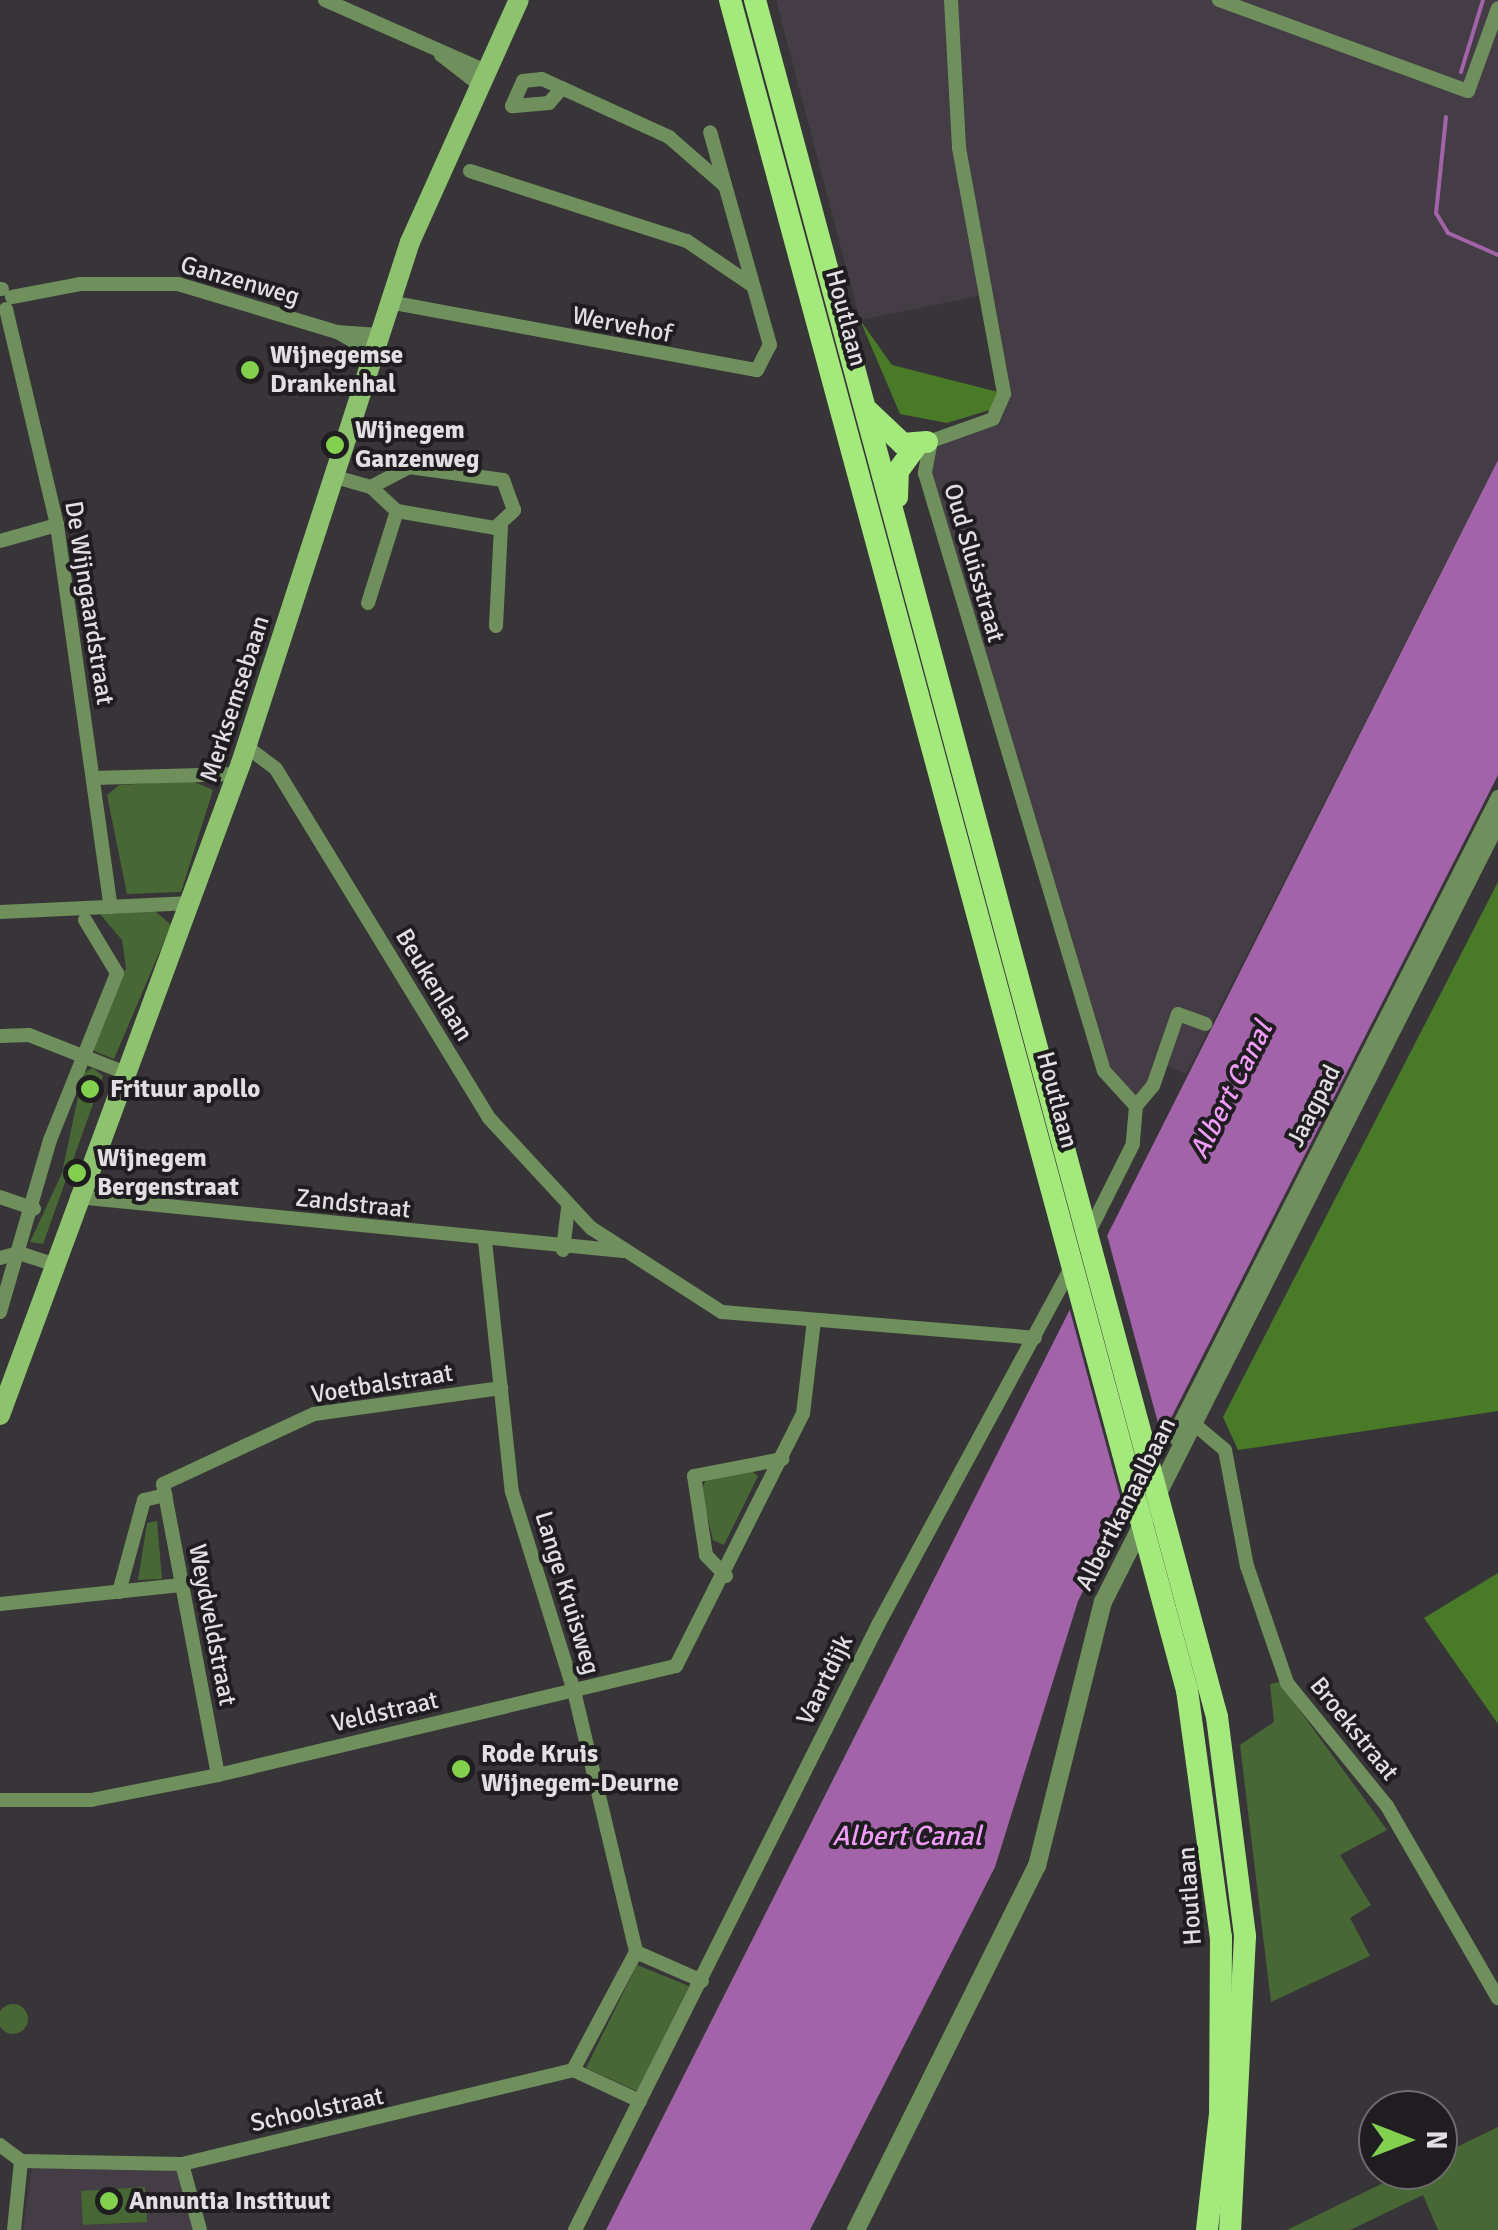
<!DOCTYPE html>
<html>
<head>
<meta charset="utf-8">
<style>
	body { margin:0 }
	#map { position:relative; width:1498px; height:2230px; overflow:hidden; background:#383538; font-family:Signika,sans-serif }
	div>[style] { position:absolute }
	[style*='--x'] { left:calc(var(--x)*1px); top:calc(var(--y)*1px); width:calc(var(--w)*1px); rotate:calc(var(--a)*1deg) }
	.built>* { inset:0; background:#443d45 }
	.green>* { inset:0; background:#476834 }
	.round { border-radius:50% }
	.forest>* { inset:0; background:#497a27 }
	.water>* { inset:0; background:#a263a9 }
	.pier>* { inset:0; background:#383538 }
	.stream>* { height:4px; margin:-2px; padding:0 2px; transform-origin:2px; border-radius:2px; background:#a263a9 }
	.minor>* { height:14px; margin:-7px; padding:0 7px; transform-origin:7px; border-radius:7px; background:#6f905c }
	.tertiary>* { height:18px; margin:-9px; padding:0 9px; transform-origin:9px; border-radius:9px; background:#6f905c }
	.secondary>* { height:20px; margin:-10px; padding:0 10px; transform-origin:10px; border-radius:10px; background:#8dc26e }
	.primary>* { height:22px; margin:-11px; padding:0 11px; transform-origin:11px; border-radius:11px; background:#a4e97b }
	.dots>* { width:28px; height:28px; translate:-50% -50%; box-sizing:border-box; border:5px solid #1f1d1f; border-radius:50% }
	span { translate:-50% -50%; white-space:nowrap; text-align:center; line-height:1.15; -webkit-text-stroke:8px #1f1d1f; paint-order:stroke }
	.street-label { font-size:25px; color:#e1dfe1 }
	.poi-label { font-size:25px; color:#e1dfe1; font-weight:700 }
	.left { translate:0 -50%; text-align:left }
	.water-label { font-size:28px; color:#f19cfa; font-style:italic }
	.north { position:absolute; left:1358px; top:2090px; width:100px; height:100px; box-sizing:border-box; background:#1f1d1f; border:2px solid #6d6b6d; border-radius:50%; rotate:90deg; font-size:28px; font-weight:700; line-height:40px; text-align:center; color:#e1dfe1 }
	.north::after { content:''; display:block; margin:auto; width:35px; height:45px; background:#83d04f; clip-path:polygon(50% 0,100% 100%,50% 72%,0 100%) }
</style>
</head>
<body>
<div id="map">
	<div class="built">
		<div style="clip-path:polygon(776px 0,1498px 0,1498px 460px,1186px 1074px,1161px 1063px,1136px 1106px,1111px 1083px,925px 473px,931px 441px,1001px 411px,984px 295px,860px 320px)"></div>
		<div style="clip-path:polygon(182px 2164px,200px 2230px,23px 2230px,32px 2166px)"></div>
	</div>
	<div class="green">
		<div style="clip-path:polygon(192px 781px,213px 790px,181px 892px,127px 894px,107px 795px,119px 785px)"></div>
		<div style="clip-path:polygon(154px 910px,171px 925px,114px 1059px,92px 1050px,126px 968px,122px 940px,100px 914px)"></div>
		<div style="clip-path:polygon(93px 1068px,103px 1076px,43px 1244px,30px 1242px,62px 1173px,83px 1073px)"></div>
		<div style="clip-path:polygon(750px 1470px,758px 1476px,724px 1545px,713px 1540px,701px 1490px,706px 1480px)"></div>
		<div style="clip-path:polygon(157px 1521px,162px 1579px,138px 1580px,147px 1523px)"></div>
		<div style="clip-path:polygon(1279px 1682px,1387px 1830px,1340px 1855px,1371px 1905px,1350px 1918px,1370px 1956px,1271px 2002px,1240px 1745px,1274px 1722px,1270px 1684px)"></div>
		<div style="clip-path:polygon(637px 1965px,689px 1986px,637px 2091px,586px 2068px)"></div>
		<div class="round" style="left:-2px;top:2004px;width:30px;height:30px"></div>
		<div style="clip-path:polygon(1498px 2127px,1498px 2230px,1438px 2230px,1423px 2195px,1350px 2230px,1287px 2230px,1410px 2170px,1438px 2170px,1438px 2156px)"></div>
		<div style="clip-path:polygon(145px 2187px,147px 2222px,83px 2225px,81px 2191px)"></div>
	</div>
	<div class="forest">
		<div style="clip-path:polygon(860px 320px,892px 365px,998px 392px,996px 408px,947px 423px,900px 414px)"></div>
		<div style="clip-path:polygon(1498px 882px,1498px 1411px,1238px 1450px,1223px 1417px)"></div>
		<div style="clip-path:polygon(1498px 1573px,1498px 1724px,1424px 1618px)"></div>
	</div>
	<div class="water">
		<div style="clip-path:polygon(1498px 460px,1498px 775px,1078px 1601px,995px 1867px,810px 2230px,606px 2230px)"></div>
	</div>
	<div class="pier">
		<div style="clip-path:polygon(1107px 1235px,1164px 1445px,1126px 1518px,1069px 1307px)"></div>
	</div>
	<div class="stream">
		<div style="--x:1461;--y:72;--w:75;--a:-73"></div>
		<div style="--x:1446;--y:117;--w:97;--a:95.9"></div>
		<div style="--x:1436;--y:213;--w:23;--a:59"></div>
		<div style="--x:1448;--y:233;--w:55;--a:23.7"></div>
	</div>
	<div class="minor">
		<div style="--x:325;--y:0;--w:178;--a:23.8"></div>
		<div style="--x:951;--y:0;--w:148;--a:86.9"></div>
		<div style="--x:959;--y:148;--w:250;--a:79.6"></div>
		<div style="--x:1004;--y:394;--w:27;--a:114"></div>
		<div style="--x:993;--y:419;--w:66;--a:160.5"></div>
		<div style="--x:931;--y:441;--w:33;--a:101"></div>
		<div style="--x:925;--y:473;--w:624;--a:73.34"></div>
		<div style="--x:1104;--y:1071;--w:47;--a:47.6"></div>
		<div style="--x:1136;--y:1106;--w:38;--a:95"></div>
		<div style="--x:1133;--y:1144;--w:101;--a:116.6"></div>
		<div style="--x:1219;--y:0;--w:265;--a:20.1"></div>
		<div style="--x:1468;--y:91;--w:88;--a:-70.1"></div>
		<div style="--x:441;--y:55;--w:51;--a:37.8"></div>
		<div style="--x:562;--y:88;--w:20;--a:131"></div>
		<div style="--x:549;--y:103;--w:37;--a:175"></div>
		<div style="--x:512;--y:106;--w:27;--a:-66"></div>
		<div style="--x:523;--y:81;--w:19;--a:-6"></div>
		<div style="--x:542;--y:79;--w:140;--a:24.5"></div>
		<div style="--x:669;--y:137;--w:73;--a:41.1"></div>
		<div style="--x:470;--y:171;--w:228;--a:17.9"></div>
		<div style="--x:687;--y:241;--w:80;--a:34.3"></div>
		<div style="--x:0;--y:289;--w:2;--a:0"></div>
		<div style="--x:12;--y:297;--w:69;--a:-10.8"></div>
		<div style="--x:80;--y:284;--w:98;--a:0"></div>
		<div style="--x:178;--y:284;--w:166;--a:16.8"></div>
		<div style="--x:337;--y:332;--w:42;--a:4.1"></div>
		<div style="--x:389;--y:302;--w:374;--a:10.5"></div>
		<div style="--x:757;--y:370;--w:28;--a:-63"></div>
		<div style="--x:770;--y:345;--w:221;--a:-105.7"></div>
		<div style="--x:6;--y:309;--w:222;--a:76.7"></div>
		<div style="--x:57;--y:525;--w:386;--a:82"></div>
		<div style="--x:337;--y:332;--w:41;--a:29.1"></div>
		<div style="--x:332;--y:476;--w:41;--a:15.8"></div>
		<div style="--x:371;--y:487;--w:35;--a:43"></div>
		<div style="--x:397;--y:511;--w:99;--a:9.8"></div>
		<div style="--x:495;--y:528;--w:26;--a:-43"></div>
		<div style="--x:514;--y:510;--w:32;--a:-110"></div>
		<div style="--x:503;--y:480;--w:95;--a:-172.1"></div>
		<div style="--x:409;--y:467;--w:43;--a:152.2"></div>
		<div style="--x:0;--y:541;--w:59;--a:-15.7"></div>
		<div style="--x:368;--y:603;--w:96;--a:-72.5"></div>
		<div style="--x:496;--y:626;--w:100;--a:-87.1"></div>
		<div style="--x:247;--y:747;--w:36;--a:37"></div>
		<div style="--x:276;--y:769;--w:409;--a:58.6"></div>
		<div style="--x:489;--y:1118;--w:150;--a:47.2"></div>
		<div style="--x:591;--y:1228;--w:156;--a:32.7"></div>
		<div style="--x:722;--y:1312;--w:314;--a:4.7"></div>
		<div style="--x:93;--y:778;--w:145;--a:-1.6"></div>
		<div style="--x:0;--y:912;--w:192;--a:-2.7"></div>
		<div style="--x:0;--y:1036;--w:29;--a:-2"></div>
		<div style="--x:29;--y:1035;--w:104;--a:21.4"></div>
		<div style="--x:1136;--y:1106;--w:26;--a:-50"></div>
		<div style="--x:1153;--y:1086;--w:76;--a:-70.9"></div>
		<div style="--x:1178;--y:1014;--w:29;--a:20"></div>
		<div style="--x:0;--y:1197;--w:36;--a:19"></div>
		<div style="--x:77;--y:1197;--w:549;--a:5.65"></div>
		<div style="--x:485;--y:1241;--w:252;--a:83.9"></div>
		<div style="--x:512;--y:1492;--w:208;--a:72.7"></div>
		<div style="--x:574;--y:1691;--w:268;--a:76.6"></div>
		<div style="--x:636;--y:1952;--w:134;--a:118.1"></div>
		<div style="--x:563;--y:1250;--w:42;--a:-83.2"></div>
		<div style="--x:0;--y:1258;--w:20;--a:-15"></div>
		<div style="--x:19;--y:1253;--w:36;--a:18"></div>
		<div style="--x:0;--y:1312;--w:179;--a:-73.8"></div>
		<div style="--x:50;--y:1140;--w:180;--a:-68.1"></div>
		<div style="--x:117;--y:973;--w:62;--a:-121.1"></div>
		<div style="--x:1194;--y:1424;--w:40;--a:40"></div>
		<div style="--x:1225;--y:1450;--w:118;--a:79.3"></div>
		<div style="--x:1247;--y:1566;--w:124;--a:71.1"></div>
		<div style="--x:1287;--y:1683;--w:159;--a:50.9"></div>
		<div style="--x:1387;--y:1806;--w:222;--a:60"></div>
		<div style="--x:1173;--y:1437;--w:718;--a:-63.08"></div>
		<div style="--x:726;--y:1576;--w:29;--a:-134"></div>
		<div style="--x:706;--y:1555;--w:80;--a:-98.6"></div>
		<div style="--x:694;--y:1476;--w:90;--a:-10.9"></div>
		<div style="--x:119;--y:1592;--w:95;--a:-74.8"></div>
		<div style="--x:144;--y:1500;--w:22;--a:-13"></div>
		<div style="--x:0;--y:1604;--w:182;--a:-6"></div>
		<div style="--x:218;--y:1775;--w:296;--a:-100.7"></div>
		<div style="--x:163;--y:1484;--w:166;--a:-24.9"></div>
		<div style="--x:314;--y:1414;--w:189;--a:-7.9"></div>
		<div style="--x:0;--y:1800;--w:91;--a:0"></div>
		<div style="--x:91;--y:1800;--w:129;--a:-11.1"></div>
		<div style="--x:218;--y:1775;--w:471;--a:-13.4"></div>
		<div style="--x:676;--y:1666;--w:282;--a:-63.3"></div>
		<div style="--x:803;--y:1414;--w:94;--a:-83.3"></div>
		<div style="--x:636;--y:1952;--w:72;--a:23.7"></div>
		<div style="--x:0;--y:2145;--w:26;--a:37"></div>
		<div style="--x:21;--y:2161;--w:161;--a:1.1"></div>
		<div style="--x:182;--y:2164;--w:402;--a:-13.5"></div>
		<div style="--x:573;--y:2070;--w:74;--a:24.8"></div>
		<div style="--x:182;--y:2164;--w:68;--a:74.7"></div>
		<div style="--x:14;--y:2230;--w:69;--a:-84.2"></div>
		<div style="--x:575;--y:2230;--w:679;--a:-63.4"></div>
		<div style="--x:879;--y:1623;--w:406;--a:-61.6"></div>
	</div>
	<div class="tertiary">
		<div style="--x:856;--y:2230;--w:407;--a:-63.6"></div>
		<div style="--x:1037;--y:1866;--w:272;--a:-76"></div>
		<div style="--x:1103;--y:1602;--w:876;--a:-63.2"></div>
	</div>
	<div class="secondary">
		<div style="--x:0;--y:1415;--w:695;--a:-69.71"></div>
		<div style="--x:241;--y:763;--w:548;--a:-72.03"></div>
		<div style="--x:410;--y:242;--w:265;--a:-65.8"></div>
	</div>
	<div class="primary">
		<div style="--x:730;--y:0;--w:1751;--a:74.87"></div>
		<div style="--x:1187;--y:1690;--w:249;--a:82.2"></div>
		<div style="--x:1221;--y:1937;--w:177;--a:90.3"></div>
		<div style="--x:1220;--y:2114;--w:117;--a:96.4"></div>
		<div style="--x:755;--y:0;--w:1778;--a:74.94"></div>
		<div style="--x:1217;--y:1717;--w:221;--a:82.7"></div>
		<div style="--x:1245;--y:1936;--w:294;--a:92.9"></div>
		<div style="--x:868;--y:411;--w:48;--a:43.3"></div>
		<div style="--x:903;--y:444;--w:24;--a:-5"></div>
		<div style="--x:897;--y:497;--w:26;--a:-88"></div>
		<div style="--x:898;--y:471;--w:31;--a:-54"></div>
	</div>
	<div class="dots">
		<div style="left:250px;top:370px;background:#83d04f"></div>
		<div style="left:335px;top:445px;background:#83d04f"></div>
		<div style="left:90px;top:1089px;background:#83d04f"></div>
		<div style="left:77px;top:1173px;background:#83d04f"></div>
		<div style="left:461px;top:1769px;background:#83d04f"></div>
		<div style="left:109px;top:2201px;background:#83d04f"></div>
	</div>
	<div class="street-label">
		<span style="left:240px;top:281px;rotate:16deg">Ganzenweg</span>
		<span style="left:846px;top:318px;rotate:75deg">Houtlaan</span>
		<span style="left:622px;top:325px;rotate:11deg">Wervehof</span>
		<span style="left:974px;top:563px;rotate:74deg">Oud Sluisstraat</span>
		<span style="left:89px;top:603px;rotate:81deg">De Wijngaardstraat</span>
		<span style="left:235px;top:699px;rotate:-72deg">Merksemsebaan</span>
		<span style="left:434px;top:985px;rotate:59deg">Beukenlaan</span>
		<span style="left:1057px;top:1100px;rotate:75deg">Houtlaan</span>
		<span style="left:1314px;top:1106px;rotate:-63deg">Jaagpad</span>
		<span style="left:353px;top:1204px;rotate:6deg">Zandstraat</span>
		<span style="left:382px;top:1384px;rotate:-9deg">Voetbalstraat</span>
		<span style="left:1126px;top:1504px;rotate:-63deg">Albertkanaalbaan</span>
		<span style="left:567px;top:1593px;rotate:73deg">Lange Kruisweg</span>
		<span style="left:212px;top:1625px;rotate:79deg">Weydveldstraat</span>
		<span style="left:825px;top:1680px;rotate:-64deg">Vaartdijk</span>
		<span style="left:385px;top:1712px;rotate:-13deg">Veldstraat</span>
		<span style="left:1354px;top:1729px;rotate:51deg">Broekstraat</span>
		<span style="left:1190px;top:1896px;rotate:-94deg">Houtlaan</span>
		<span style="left:317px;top:2110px;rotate:-12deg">Schoolstraat</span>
	</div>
	<div class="poi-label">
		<span class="left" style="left:270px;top:370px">Wijnegemse<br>Drankenhal</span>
		<span class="left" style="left:355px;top:445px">Wijnegem<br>Ganzenweg</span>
		<span class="left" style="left:110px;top:1089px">Frituur apollo</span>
		<span class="left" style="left:97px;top:1173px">Wijnegem<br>Bergenstraat</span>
		<span class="left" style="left:481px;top:1769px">Rode Kruis<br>Wijnegem-Deurne</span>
		<span class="left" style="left:129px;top:2201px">Annuntia Instituut</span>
	</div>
	<div class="water-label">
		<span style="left:1231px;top:1090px;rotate:-63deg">Albert Canal</span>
		<span style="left:907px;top:1836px">Albert Canal</span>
	</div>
	<div class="north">N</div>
</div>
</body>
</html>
